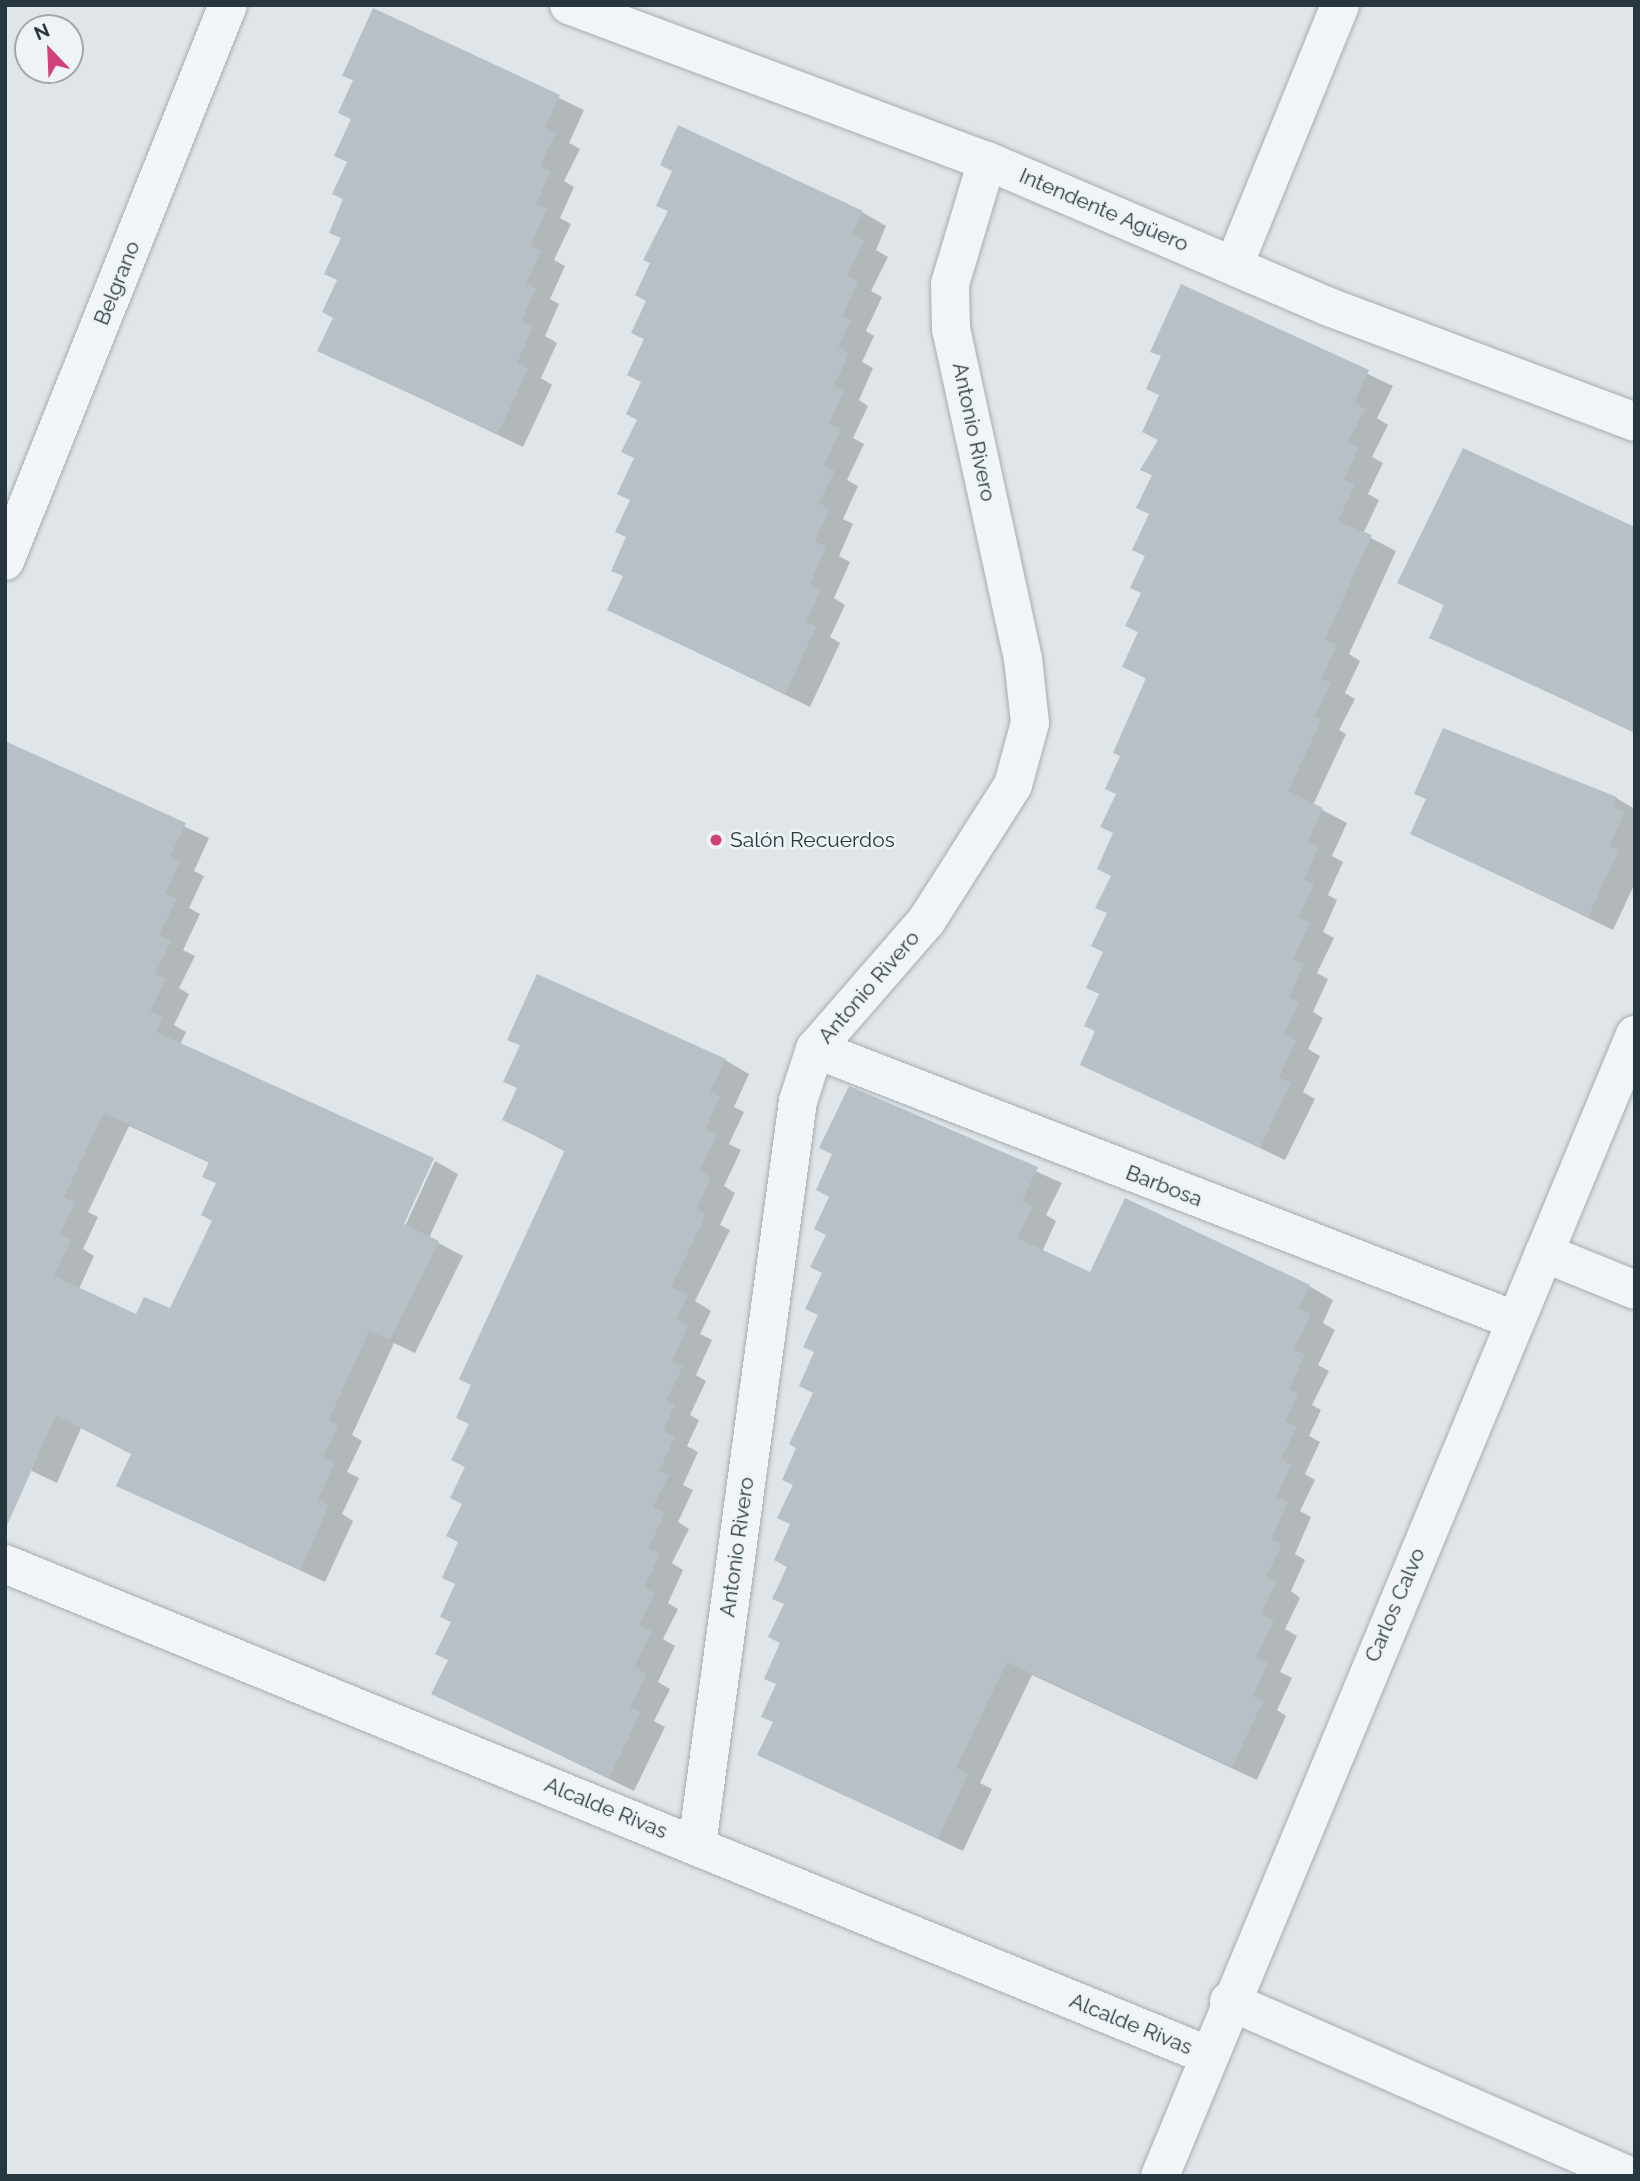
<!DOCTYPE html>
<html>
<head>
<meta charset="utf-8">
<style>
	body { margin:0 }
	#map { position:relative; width:1640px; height:2181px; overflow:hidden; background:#dfe5e9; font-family:Raleway,sans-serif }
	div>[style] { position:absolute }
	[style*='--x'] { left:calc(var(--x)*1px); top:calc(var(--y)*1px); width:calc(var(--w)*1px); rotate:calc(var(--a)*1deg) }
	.shadow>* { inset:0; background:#0003 }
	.building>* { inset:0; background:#b6c0c6 }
	.roads { filter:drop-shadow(0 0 2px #a4adb3) drop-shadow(0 0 2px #a4adb3) }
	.minor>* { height:38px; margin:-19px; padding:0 19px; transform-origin:19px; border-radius:19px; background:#f2f5f7 }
	.tertiary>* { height:38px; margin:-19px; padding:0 19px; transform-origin:19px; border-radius:19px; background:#f2f5f7 }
	.dots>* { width:19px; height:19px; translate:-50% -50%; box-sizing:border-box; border:4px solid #eef4f6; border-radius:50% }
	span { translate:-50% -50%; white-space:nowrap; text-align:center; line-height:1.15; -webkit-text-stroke:5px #eef4f6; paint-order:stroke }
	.street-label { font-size:21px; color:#273740 }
	.poi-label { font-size:21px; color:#273740 }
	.left { translate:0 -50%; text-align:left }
	.frame { position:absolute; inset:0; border:7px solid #273740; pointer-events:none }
	.north { position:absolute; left:14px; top:14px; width:70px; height:70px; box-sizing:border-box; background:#eef4f6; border:2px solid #9ea8ad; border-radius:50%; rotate:337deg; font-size:19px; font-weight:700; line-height:28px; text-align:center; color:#273740 }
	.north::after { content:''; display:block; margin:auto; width:24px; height:32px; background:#d33f7a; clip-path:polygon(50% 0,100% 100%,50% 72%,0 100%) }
</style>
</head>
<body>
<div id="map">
	<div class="shadow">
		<div style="clip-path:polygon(374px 10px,584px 110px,569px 143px,580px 149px,564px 181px,574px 187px,560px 218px,571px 224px,554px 260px,565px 266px,550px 299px,559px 304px,545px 336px,557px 343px,541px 378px,552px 385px,523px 447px,319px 350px,335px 318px,342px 239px,355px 81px,344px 75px)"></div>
		<div style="clip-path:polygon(862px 212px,886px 226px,876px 250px,888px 257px,871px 291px,882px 297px,866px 331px,874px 336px,862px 362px,873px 368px,859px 400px,868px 406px,853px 438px,864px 444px,847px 480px,858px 486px,843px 519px,853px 524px,839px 556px,850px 562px,834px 598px,845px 605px,830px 637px,840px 643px,810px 707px,609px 609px,625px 576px,643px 383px,646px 340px,633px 333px)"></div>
		<div style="clip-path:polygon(1182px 286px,1393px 386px,1377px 418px,1388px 425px,1372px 457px,1383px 463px,1368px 494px,1379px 500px,1363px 534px,1396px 551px,1349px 654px,1360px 661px,1345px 693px,1355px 699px,1339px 730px,1346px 734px,1313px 805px,1347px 823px,1332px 856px,1343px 862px,1328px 895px,1337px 900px,1323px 932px,1334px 938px,1317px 973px,1328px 979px,1313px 1012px,1323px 1018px,1308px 1049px,1320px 1056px,1303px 1092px,1315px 1099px,1285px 1160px,1082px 1064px,1097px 1032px,1122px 756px,1148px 680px,1124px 666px,1139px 633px,1153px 476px,1143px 470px,1160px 440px,1163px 357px)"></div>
		<div style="clip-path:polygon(1635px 529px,1635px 733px,1431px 637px,1445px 606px,1400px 582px)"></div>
		<div style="clip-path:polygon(evenodd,5px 743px,209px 838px,194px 871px,204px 876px,189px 908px,200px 914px,183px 950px,195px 956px,179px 988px,189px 994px,174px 1025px,186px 1032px,180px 1045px,402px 1233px,435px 1161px,458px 1174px,429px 1238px,463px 1256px,415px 1353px,394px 1343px,352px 1435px,362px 1441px,347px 1472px,359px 1478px,342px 1514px,353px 1521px,325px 1582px,118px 1486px,133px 1454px,81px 1428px,57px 1483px,5px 1458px,5px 743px,129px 1126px,210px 1163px,217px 1183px,214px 1221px,171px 1311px,137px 1316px,79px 1289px,94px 1256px,83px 1249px,98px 1217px,88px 1212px,129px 1126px)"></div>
		<div style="clip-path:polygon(1616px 798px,1635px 809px,1635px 883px,1613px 930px,1412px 833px)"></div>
		<div style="clip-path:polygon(509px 1039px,725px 1060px,749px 1074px,734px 1107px,744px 1112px,729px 1144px,741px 1150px,724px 1186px,735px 1193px,720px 1225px,730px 1230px,695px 1301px,711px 1311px,700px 1334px,712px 1340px,696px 1375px,706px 1381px,690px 1415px,699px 1420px,687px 1446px,698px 1452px,683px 1485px,693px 1490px,678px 1522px,689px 1529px,672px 1563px,683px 1570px,668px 1603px,678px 1609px,663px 1639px,675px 1646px,658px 1682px,670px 1689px,654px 1721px,665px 1727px,634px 1791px,434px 1694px,450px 1661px,467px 1467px,566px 1152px,504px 1119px,519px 1089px,522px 1046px)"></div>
		<div style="clip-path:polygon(850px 1088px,1062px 1183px,1046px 1215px,1056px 1221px,1042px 1252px,1091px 1275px,1309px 1286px,1333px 1300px,1323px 1323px,1335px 1330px,1318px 1365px,1329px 1371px,1312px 1405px,1321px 1410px,1309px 1436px,1320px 1442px,1305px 1474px,1315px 1480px,1300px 1511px,1311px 1517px,1295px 1554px,1305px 1560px,1291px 1591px,1300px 1598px,1285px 1629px,1297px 1636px,1280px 1672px,1292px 1678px,1277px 1710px,1286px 1716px,1257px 1780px,1032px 1675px,980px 1783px,992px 1789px,963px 1851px,759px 1754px,775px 1722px,799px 1447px,815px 1393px,834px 1155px)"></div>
	</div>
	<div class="building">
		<div style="clip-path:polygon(373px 8px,560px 95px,545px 127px,556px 133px,540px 166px,551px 171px,536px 204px,547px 208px,530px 246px,541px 251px,526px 284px,536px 289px,521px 321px,533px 327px,517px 363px,528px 369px,498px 434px,317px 351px,333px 318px,322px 312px,337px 280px,324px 274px,341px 238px,329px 233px,343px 199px,332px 194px,347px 162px,334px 156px,351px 119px,338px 113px,353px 80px,342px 76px)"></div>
		<div style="clip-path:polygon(678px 125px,863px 211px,852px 235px,864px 241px,847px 276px,858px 281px,842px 316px,851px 320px,838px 347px,849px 353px,834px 386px,844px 391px,829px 423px,841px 429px,824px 465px,835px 471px,819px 503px,830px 509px,815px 541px,826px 547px,810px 584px,821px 589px,806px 622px,816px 627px,785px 694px,607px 610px,623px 576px,611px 571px,626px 537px,615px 532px,630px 500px,617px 494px,634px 458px,621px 452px,637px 420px,626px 414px,641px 382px,627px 375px,644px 339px,631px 333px,646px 301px,635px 295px,650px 263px,643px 260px,668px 211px,656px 206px,672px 171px,660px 165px)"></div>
		<div style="clip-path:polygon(1181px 284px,1369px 370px,1354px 403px,1365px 409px,1348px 442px,1359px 447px,1344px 480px,1355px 484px,1338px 522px,1372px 535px,1325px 639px,1337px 645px,1321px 679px,1331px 683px,1315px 716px,1322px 719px,1288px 791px,1323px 808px,1308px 841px,1319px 846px,1304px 880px,1314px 884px,1299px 917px,1310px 923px,1293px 959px,1304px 964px,1289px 997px,1299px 1003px,1284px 1034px,1296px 1041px,1279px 1077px,1291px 1083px,1260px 1148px,1080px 1065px,1095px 1031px,1084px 1026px,1099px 994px,1086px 988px,1103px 952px,1091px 946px,1107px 913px,1095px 908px,1111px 876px,1097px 869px,1113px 833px,1100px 827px,1116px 794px,1105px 789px,1120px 756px,1113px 753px,1146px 678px,1122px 667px,1138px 632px,1125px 626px,1141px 593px,1130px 588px,1145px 556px,1132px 550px,1149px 514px,1136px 508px,1152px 475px,1140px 470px,1158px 440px,1142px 432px,1159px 395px,1146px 389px,1161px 356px,1150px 352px)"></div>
		<div style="clip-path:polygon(1463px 448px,1635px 527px,1635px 732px,1429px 638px,1444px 605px,1397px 583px)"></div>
		<div style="clip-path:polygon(1443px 728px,1617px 797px,1613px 807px,1625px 812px,1609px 846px,1619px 850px,1588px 917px,1410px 834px,1426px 799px,1414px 794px)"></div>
		<div style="clip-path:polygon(evenodd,5px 741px,186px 823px,170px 856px,180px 861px,165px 893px,177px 899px,159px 935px,171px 941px,155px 974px,166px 979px,150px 1011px,163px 1017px,156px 1032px,434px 1158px,404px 1224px,439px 1241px,390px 1340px,369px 1331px,329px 1420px,338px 1425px,323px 1457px,335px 1463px,318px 1499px,329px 1505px,301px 1570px,116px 1486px,131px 1454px,56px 1415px,5px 1530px,5px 741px,104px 1113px,209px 1162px,202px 1177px,216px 1183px,201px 1215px,212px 1221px,170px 1308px,144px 1297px,136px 1314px,54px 1276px,71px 1240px,60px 1234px,75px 1202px,64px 1197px,104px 1113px)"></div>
		<div style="clip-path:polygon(537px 974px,726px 1059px,710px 1092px,720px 1097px,705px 1129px,717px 1135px,700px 1171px,711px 1177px,697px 1209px,706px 1215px,671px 1287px,688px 1295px,676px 1319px,688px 1325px,672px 1361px,683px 1366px,666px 1401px,675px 1405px,663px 1431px,675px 1437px,659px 1471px,669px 1475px,653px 1507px,665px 1513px,648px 1549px,660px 1554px,644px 1588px,655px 1593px,639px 1625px,652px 1631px,634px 1667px,647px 1674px,630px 1707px,641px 1712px,609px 1778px,431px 1694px,448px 1660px,435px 1654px,451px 1622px,440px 1617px,455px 1584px,442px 1578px,458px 1542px,446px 1536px,462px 1504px,450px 1498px,465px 1467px,451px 1460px,469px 1424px,456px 1418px,471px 1385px,459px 1379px,565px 1150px,502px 1120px,517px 1088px,503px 1082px,520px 1045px,507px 1040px)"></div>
		<div style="clip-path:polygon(849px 1086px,1038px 1167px,1022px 1201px,1033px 1206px,1017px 1238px,1090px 1272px,1125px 1198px,1310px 1285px,1299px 1308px,1311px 1314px,1294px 1349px,1305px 1355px,1289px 1389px,1298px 1394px,1285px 1421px,1297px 1427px,1281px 1459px,1291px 1465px,1276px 1497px,1288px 1502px,1271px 1539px,1282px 1544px,1266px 1578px,1276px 1582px,1261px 1614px,1274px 1621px,1256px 1657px,1268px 1663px,1253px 1696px,1263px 1701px,1232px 1767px,1007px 1662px,956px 1768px,968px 1774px,938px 1839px,757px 1755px,773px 1722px,761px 1717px,776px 1684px,764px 1679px,780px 1643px,768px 1637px,784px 1604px,772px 1599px,787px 1567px,774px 1560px,790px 1524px,777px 1518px,793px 1485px,782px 1480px,796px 1448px,789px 1444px,813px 1393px,799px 1386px,814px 1352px,803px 1347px,818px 1315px,805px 1309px,822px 1273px,810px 1267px,826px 1235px,814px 1229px,829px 1197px,816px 1190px,832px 1154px,819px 1148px)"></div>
	</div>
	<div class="roads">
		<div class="minor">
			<div style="--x:1234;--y:265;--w:281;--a:-67.8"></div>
			<div style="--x:5;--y:561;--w:599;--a:-68.15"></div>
			<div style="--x:815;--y:1049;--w:750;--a:21.19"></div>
			<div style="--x:1544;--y:1253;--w:98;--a:22.1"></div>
			<div style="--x:5;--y:1564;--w:1298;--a:22.22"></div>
			<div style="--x:697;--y:1845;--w:751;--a:-82.27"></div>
			<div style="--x:798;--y:1101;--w:55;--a:-71.9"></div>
			<div style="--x:815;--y:1049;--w:171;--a:-49"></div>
			<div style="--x:927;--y:920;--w:160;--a:-57.5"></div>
			<div style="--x:1013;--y:785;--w:64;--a:-74.7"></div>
			<div style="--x:1030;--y:723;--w:64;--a:-96.2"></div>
			<div style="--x:1023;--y:659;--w:337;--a:-102.3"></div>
			<div style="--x:951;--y:330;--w:46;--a:-91.2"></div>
			<div style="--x:950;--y:284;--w:128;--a:-73.3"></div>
			<div style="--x:1229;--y:2001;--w:438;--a:23.6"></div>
			<div style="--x:1160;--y:2176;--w:1236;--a:-67.4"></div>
		</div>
		<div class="tertiary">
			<div style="--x:569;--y:5;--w:446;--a:20.5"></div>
			<div style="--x:987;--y:161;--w:372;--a:23.1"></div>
			<div style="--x:1329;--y:307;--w:327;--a:20.6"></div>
		</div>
	</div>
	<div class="dots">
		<div style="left:716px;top:840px;background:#d33f7a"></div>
	</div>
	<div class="street-label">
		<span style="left:1104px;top:210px;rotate:23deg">Intendente Agüero</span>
		<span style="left:117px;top:283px;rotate:-68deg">Belgrano</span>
		<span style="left:974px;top:432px;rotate:78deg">Antonio Rivero</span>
		<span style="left:869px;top:987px;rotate:-49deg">Antonio Rivero</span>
		<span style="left:1164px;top:1186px;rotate:21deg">Barbosa</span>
		<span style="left:737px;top:1547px;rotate:-82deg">Antonio Rivero</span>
		<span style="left:1395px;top:1605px;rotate:-67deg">Carlos Calvo</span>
		<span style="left:606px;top:1808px;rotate:22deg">Alcalde Rivas</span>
		<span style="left:1131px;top:2024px;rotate:22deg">Alcalde Rivas</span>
	</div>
	<div class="poi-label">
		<span class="left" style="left:730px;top:840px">Salón Recuerdos</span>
	</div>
	<div class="frame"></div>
	<div class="north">N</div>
</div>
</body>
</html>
